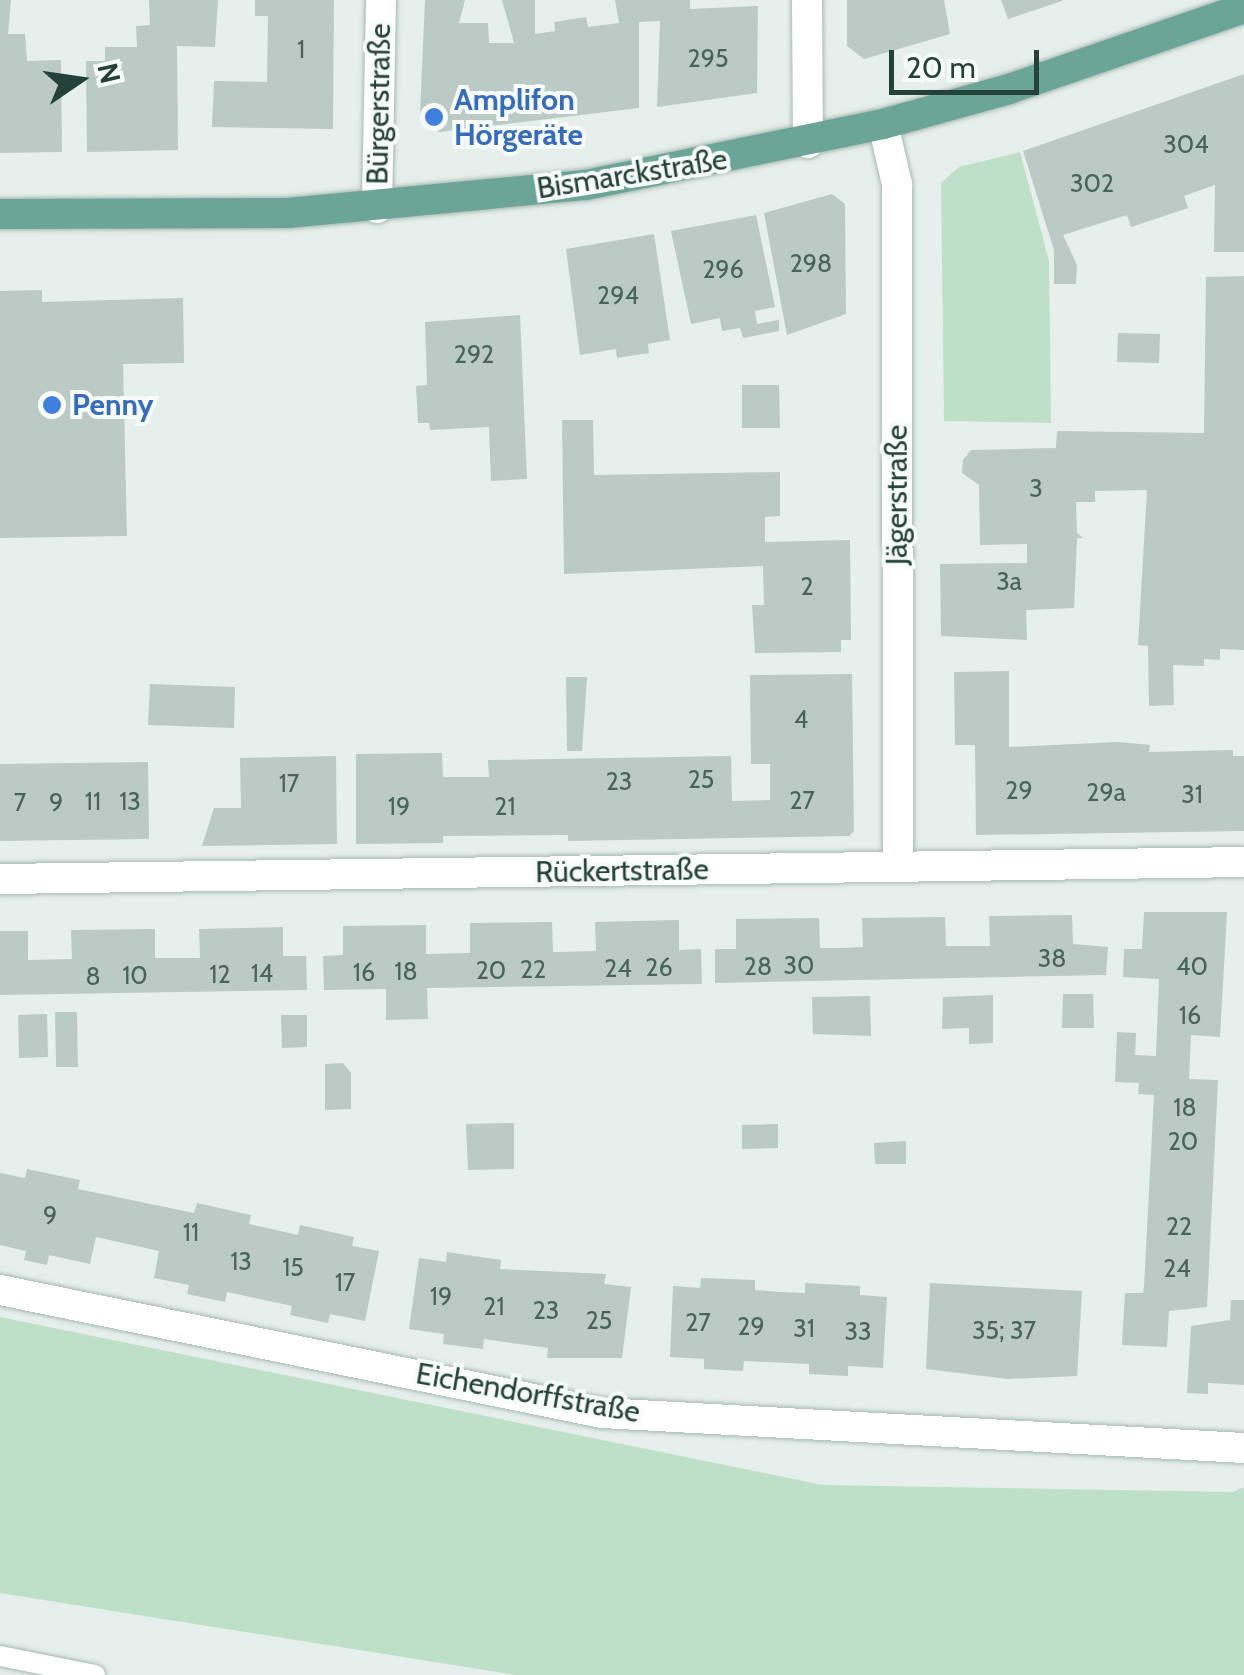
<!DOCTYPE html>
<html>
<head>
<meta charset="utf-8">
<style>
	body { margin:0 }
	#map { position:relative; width:1244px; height:1675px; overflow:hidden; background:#e6efeb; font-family:Cabin,sans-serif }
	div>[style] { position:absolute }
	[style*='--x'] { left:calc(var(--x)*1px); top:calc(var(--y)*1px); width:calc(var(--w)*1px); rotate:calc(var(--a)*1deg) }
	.green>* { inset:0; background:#bfe0c8 }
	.building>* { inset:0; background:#bbcac4 }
	.roads { filter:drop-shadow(0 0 2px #a8b8b2) drop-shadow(0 0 2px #a8b8b2) }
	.service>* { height:20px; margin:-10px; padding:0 10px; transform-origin:10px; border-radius:10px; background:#fff }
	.minor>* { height:30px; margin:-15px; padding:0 15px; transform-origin:15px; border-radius:15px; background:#fff }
	.primary>* { height:30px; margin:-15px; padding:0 15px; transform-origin:15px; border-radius:15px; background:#6aa596 }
	.dots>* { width:28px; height:28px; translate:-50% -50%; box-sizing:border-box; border:5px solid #f7fbf9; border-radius:50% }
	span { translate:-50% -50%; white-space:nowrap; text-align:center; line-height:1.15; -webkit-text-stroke:8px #f7fbf9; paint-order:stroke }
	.number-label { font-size:25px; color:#4a645c }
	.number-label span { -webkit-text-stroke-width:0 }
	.shop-label { font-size:30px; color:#366cbe; font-weight:700 }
	.left { translate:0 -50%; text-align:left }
	.street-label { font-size:30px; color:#24423a }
	.north { position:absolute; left:30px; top:30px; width:100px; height:100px; -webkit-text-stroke:8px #f7fbf9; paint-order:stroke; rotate:77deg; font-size:28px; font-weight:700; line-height:40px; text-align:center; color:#24423a }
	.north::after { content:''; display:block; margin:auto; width:35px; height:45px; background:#24423a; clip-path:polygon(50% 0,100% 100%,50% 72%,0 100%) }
	.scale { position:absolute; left:889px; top:50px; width:150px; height:45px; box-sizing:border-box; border:5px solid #24423a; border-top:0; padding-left:12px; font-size:30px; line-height:35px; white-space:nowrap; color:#24423a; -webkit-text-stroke:8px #f7fbf9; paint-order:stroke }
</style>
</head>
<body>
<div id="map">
	<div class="green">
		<div style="clip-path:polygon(1020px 152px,1049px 261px,1051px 423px,944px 421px,941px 183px,959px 167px)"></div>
		<div style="clip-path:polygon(0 1317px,823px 1485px,1233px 1492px,1244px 1487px,1244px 1675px,516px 1675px,0 1593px)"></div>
	</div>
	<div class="building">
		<div style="clip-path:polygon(0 0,11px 0,8px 34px,25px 34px,27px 61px,61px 60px,62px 152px,0 153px)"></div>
		<div style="clip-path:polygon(149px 0,218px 0,215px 47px,177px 46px,178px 150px,87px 152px,86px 61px,105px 61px,105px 47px,137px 47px,136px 26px,150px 25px)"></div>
		<div style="clip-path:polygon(255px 0,334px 0,333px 129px,212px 127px,214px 81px,267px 82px,268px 16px,255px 16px)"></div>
		<div style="clip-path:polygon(425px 0,465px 0,459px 23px,488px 23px,489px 43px,514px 43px,502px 0,535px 0,535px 34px,555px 31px,554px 22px,586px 17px,588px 27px,619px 23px,615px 0,690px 0,690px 9px,758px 6px,757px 93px,657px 107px,660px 21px,639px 22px,639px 108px,439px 132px,420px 114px)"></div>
		<div style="clip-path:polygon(847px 0,944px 0,950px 34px,864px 59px,847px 46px)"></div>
		<div style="clip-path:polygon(1001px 0,1062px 0,1062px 1px,1008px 19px)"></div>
		<div style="clip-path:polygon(1244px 74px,1244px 252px,1214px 252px,1215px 185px,1184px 196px,1188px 208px,1131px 227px,1127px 215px,1063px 235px,1077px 265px,1076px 284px,1054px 284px,1054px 250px,1023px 151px)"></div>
		<div style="clip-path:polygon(832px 194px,845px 204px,846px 314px,787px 335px,764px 213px)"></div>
		<div style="clip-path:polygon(756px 215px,775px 307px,755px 311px,757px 324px,779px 320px,779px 331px,743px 338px,740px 328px,722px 331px,720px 318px,691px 324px,671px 231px)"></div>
		<div style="clip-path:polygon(654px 234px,670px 340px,648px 344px,649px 353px,617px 358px,616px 349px,580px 355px,566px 249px)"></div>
		<div style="clip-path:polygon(1244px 276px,1244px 650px,1220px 649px,1220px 660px,1204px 659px,1204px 666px,1173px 665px,1174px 705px,1149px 706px,1148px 646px,1138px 645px,1147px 490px,1095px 491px,1095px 502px,1076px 502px,1077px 533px,1083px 538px,1077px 538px,1074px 608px,1026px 610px,1027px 640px,941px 636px,940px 564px,1027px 563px,1027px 544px,980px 545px,979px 485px,962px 473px,963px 460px,971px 450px,1056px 448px,1057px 431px,1204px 433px,1206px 277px)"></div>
		<div style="clip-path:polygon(42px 290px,42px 302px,183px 298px,184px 363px,123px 364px,127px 536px,0 538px,0 291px)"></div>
		<div style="clip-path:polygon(520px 315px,527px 479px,491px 481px,489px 427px,430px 430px,429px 423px,418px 423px,416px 386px,427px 385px,425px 322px)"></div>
		<div style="clip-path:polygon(1118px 333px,1160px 334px,1159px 363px,1117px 362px)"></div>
		<div style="clip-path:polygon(742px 385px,779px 385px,780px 428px,742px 428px)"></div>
		<div style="clip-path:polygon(562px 420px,593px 420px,594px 475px,780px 472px,780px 516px,765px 517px,765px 542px,850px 540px,851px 640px,841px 640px,841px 652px,755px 653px,752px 605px,764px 605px,763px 566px,564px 574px)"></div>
		<div style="clip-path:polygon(1009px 671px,1009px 747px,1118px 742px,1150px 745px,1149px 752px,1233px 750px,1233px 756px,1244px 756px,1244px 831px,976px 835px,975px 745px,955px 745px,954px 672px)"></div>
		<div style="clip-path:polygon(852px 674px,854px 831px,849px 836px,568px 841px,568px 835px,443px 836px,443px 843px,356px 844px,356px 754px,442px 753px,443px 777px,489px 777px,488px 760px,731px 756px,732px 801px,770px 800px,770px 764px,751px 764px,750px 675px)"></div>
		<div style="clip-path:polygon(566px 677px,587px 677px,582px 751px,567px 751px)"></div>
		<div style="clip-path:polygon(150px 684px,235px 687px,234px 728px,148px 725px)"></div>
		<div style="clip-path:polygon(336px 756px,337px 844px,202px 846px,214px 808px,241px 808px,240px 758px)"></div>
		<div style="clip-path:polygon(148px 762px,149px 839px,0 841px,0 764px)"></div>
		<div style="clip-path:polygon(1144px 912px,1227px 912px,1220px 1037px,1191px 1035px,1189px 1079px,1218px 1080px,1207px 1307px,1169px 1311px,1167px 1347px,1122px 1345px,1125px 1293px,1143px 1293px,1144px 1287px,1154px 1095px,1138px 1094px,1139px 1083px,1115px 1082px,1117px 1032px,1136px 1033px,1135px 1055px,1156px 1056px,1159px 979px,1123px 977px,1124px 949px,1142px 949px)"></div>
		<div style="clip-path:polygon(1072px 915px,1073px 944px,1108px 947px,1106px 975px,715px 983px,715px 949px,736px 949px,736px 919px,819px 918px,820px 948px,841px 948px,863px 947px,862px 918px,945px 917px,946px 946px,990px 946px,989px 916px)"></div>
		<div style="clip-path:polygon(679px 920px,679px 950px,701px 949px,702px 984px,427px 988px,428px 1019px,386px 1020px,386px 989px,324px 990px,323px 956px,343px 955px,343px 926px,426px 925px,426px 954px,470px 953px,470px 923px,552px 922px,553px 952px,596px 951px,595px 922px)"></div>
		<div style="clip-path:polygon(283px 927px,283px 956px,306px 956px,307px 990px,0 995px,0 931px,28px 931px,28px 960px,72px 959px,71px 930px,155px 929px,155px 958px,200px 958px,199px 929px)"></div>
		<div style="clip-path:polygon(1063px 994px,1093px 994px,1094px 1028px,1062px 1028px)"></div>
		<div style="clip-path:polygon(993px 995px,993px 1043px,969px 1044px,969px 1028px,942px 1029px,943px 997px)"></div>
		<div style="clip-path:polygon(870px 996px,871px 1036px,813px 1034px,812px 997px)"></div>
		<div style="clip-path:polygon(55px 1012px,77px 1012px,78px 1067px,56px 1067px)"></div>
		<div style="clip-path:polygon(47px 1014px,48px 1057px,19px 1058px,18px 1015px)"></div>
		<div style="clip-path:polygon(281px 1015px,307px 1015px,307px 1047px,282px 1048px)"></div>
		<div style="clip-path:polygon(343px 1063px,351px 1073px,351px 1109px,325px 1110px,325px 1064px)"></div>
		<div style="clip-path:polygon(514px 1123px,514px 1169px,468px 1170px,466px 1124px)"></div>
		<div style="clip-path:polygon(778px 1124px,778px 1148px,742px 1149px,742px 1125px)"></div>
		<div style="clip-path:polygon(906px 1141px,906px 1164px,875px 1164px,874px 1143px)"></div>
		<div style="clip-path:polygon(27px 1169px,80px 1180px,78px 1189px,194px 1213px,197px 1203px,251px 1215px,249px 1224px,298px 1235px,300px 1225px,354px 1237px,352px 1246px,379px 1251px,365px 1321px,330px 1314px,328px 1323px,290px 1315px,292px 1306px,227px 1292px,225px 1302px,187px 1294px,189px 1285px,154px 1278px,159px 1251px,96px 1237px,90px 1264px,49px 1255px,47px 1265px,24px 1260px,26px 1251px,0 1245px,0 1173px,25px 1178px)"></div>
		<div style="clip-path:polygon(447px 1252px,501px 1260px,500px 1269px,606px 1274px,604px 1284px,631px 1287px,622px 1358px,547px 1358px,548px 1348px,484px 1339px,483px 1349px,443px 1344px,444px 1334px,409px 1329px,419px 1258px,446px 1262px)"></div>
		<div style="clip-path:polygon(701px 1278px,755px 1280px,755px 1290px,780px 1292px,805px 1293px,805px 1283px,860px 1286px,860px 1295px,887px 1297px,883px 1368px,848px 1366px,848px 1376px,809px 1374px,809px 1364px,744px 1361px,743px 1371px,704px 1369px,704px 1359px,670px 1357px,673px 1286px,700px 1288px)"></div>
		<div style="clip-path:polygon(930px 1283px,1082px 1291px,1077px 1376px,1008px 1379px,926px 1369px)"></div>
		<div style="clip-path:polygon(1231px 1300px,1244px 1300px,1244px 1385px,1208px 1383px,1208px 1394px,1187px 1393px,1191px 1326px,1230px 1320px)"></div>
	</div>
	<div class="roads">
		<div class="service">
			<div style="--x:0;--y:1656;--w:97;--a:11.3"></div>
		</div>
		<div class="minor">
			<div style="--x:807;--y:0;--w:143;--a:89.6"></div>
			<div style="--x:883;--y:124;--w:62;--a:76.9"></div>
			<div style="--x:897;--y:184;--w:683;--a:89.92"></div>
			<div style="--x:377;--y:208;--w:208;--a:-88.9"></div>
			<div style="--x:0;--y:879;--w:1244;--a:-0.78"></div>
			<div style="--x:0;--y:1290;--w:614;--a:11.55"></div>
			<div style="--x:602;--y:1413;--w:643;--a:3.12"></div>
		</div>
		<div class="primary">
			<div style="--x:0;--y:214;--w:288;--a:-0.2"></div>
			<div style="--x:288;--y:213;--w:299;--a:-5.4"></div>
			<div style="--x:586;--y:185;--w:303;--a:-11.6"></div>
			<div style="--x:883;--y:124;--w:131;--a:-15.5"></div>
			<div style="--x:1009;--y:89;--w:249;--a:-19"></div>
		</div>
	</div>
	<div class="dots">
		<div style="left:434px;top:117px;background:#3f7fe0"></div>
		<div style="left:52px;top:405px;background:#3f7fe0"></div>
	</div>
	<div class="number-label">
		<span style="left:301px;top:49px">1</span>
		<span style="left:708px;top:58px">295</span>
		<span style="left:1186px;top:144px">304</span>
		<span style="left:1092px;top:183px">302</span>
		<span style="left:811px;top:263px">298</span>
		<span style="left:723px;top:269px">296</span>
		<span style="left:618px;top:295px">294</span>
		<span style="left:474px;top:354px">292</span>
		<span style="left:1036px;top:488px">3</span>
		<span style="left:1009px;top:581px">3a</span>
		<span style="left:807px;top:586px">2</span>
		<span style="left:801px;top:719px">4</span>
		<span style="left:701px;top:779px">25</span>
		<span style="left:619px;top:781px">23</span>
		<span style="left:289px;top:783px">17</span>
		<span style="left:1019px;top:790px">29</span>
		<span style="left:1106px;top:792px">29a</span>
		<span style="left:1192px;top:794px">31</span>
		<span style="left:802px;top:800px">27</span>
		<span style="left:93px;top:801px">11</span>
		<span style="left:130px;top:801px">13</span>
		<span style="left:20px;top:802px">7</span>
		<span style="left:56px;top:802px">9</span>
		<span style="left:399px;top:806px">19</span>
		<span style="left:505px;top:806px">21</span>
		<span style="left:1052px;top:958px">38</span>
		<span style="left:799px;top:965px">30</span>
		<span style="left:758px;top:966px">28</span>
		<span style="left:1192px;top:966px">40</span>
		<span style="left:659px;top:967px">26</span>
		<span style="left:618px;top:968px">24</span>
		<span style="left:533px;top:969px">22</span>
		<span style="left:491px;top:970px">20</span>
		<span style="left:406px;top:971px">18</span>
		<span style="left:364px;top:972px">16</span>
		<span style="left:262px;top:973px">14</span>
		<span style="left:220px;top:974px">12</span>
		<span style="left:135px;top:975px">10</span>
		<span style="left:93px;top:976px">8</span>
		<span style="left:1190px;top:1015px">16</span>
		<span style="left:1185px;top:1107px">18</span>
		<span style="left:1183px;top:1141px">20</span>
		<span style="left:50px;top:1215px">9</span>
		<span style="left:1179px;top:1226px">22</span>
		<span style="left:191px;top:1232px">11</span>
		<span style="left:241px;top:1261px">13</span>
		<span style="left:293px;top:1267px">15</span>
		<span style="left:1177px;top:1268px">24</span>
		<span style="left:345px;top:1282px">17</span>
		<span style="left:441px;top:1296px">19</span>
		<span style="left:494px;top:1306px">21</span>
		<span style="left:546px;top:1310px">23</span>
		<span style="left:599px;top:1320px">25</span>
		<span style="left:698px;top:1322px">27</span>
		<span style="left:751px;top:1326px">29</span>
		<span style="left:804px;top:1328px">31</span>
		<span style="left:1004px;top:1330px">35; 37</span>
		<span style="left:858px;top:1331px">33</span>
	</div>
	<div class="shop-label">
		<span class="left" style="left:454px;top:117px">Amplifon<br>Hörgeräte</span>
		<span class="left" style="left:72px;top:405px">Penny</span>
	</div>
	<div class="street-label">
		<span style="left:379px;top:104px;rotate:-89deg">Bürgerstraße</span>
		<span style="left:632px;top:174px;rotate:-9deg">Bismarckstraße</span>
		<span style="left:897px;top:495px;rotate:-90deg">Jägerstraße</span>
		<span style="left:622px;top:871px;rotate:-1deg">Rückertstraße</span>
		<span style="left:528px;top:1393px;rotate:10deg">Eichendorffstraße</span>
	</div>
	<div class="north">N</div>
	<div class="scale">20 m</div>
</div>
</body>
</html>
